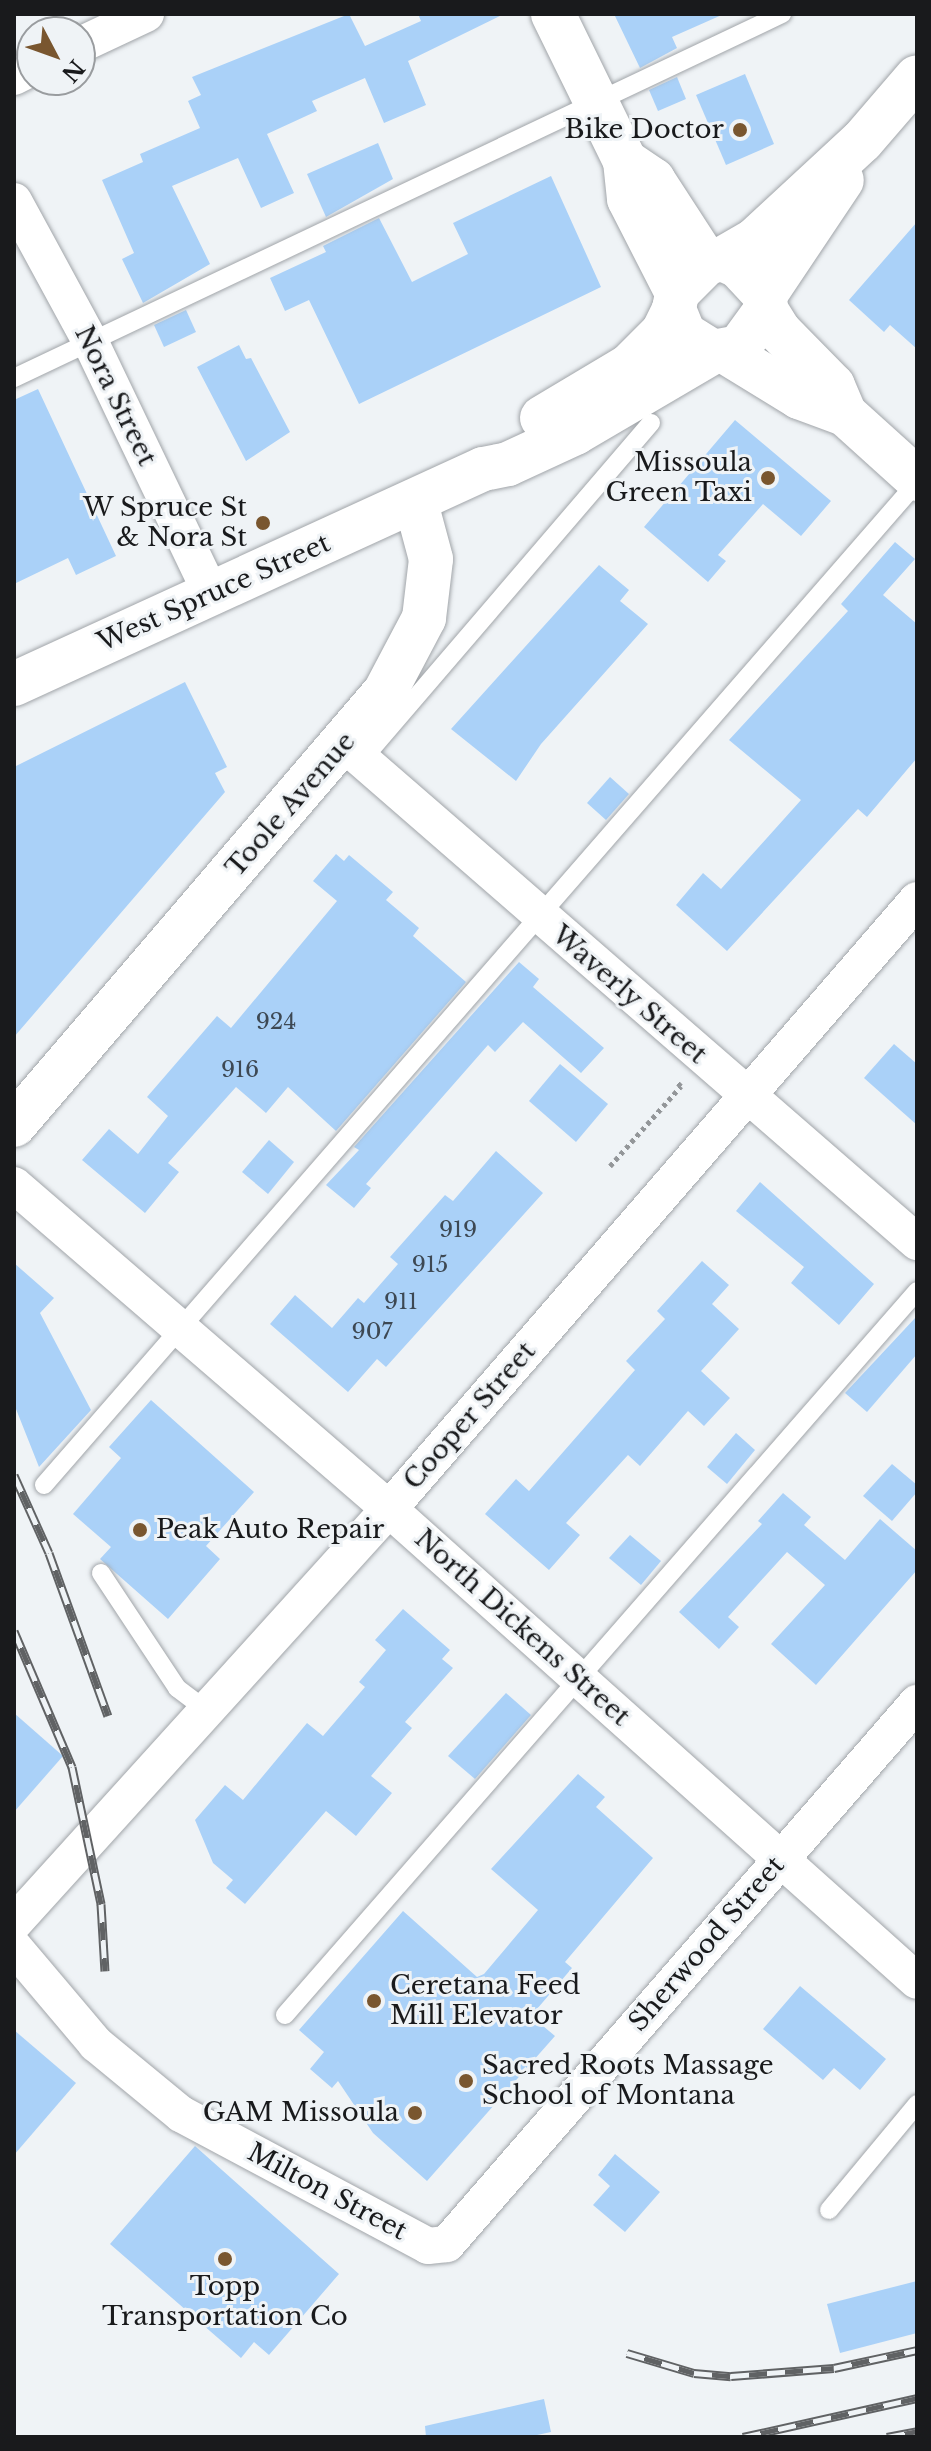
<!DOCTYPE html>
<html>
<head>
<meta charset="utf-8">
<style>
	body { margin:0 }
	#map { position:relative; width:931px; height:2451px; overflow:hidden; background:#eff3f6; font-family:"Libre Baskerville",serif }
	div>[style] { position:absolute }
	[style*='--x'] { left:calc(var(--x)*1px); top:calc(var(--y)*1px); width:calc(var(--w)*1px); rotate:calc(var(--a)*1deg) }
	.building>* { inset:0; background:#aad1f8 }
	.path>* { height:5px; margin-top:-2.5px; transform-origin:0; background:repeating-linear-gradient(90deg,#939699 0 4px,transparent 0 8px) }
	.roads { filter:drop-shadow(0 0 2px #a1a5a9) drop-shadow(0 0 2px #a1a5a9) }
	.service>* { height:18px; margin:-9px; padding:0 9px; transform-origin:9px; border-radius:9px; background:#fff }
	.minor>* { height:36px; margin:-18px; padding:0 18px; transform-origin:18px; border-radius:18px; background:#fff }
	.tertiary>* { height:44px; margin:-22px; padding:0 22px; transform-origin:22px; border-radius:22px; background:#fff }
	.secondary>* { height:44px; margin:-22px; padding:0 22px; transform-origin:22px; border-radius:22px; background:#fff }
	.rail>* { height:9px; margin-top:-4.5px; transform-origin:0; background:repeating-linear-gradient(90deg,#eff3f6 0 18px,#606264 0 36px); box-sizing:border-box; border-block:2px solid #606264 }
	.dots>* { width:22px; height:22px; translate:-50% -50%; box-sizing:border-box; border:4px solid #eff3f6; border-radius:50% }
	span { translate:-50% -50%; white-space:nowrap; text-align:center; line-height:1.15; -webkit-text-stroke:6px #eff3f6; paint-order:stroke }
	.number-label { font-size:22px; color:#3d4853 }
	.number-label span { -webkit-text-stroke-width:0 }
	.poi-label { font-size:26px; color:#191a1c }
	.right { translate:-100% -50%; text-align:right }
	.left { translate:0 -50%; text-align:left }
	.street-label { font-size:26px; color:#191a1c }
	.frame { position:absolute; inset:0; border:16px solid #191a1c; pointer-events:none }
	.north { position:absolute; left:16px; top:16px; width:80px; height:80px; box-sizing:border-box; background:#eff3f6; border:2px solid #999c9f; border-radius:50%; rotate:131deg; font-size:22px; font-weight:700; line-height:32px; text-align:center; color:#191a1c }
	.north::after { content:''; display:block; margin:auto; width:28px; height:36px; background:#79562f; clip-path:polygon(50% 0,100% 100%,50% 72%,0 100%) }
</style>
</head>
<body>
<div id="map">
	<div class="building">
		<div style="clip-path:polygon(349px 14px,365px 46px,421px 21px,418px 14px,504px 14px,408px 61px,426px 105px,384px 123px,365px 78px,312px 101px,317px 111px,267px 134px,294px 193px,261px 208px,238px 158px,172px 186px,210px 264px,143px 303px,122px 259px,134px 253px,102px 180px,143px 162px,140px 154px,200px 128px,188px 101px,201px 95px,192px 77px)"></div>
		<div style="clip-path:polygon(614px 14px,724px 14px,672px 37px,677px 48px,640px 68px)"></div>
		<div style="clip-path:polygon(745px 74px,774px 144px,726px 165px,696px 95px)"></div>
		<div style="clip-path:polygon(677px 77px,686px 99px,658px 111px,649px 90px)"></div>
		<div style="clip-path:polygon(378px 143px,393px 179px,326px 217px,307px 174px)"></div>
		<div style="clip-path:polygon(551px 176px,601px 287px,359px 404px,309px 300px,285px 311px,270px 278px,326px 252px,323px 246px,379px 218px,412px 282px,468px 254px,453px 223px)"></div>
		<div style="clip-path:polygon(917px 222px,917px 349px,890px 325px,884px 332px,849px 300px)"></div>
		<div style="clip-path:polygon(186px 310px,196px 332px,164px 347px,154px 325px)"></div>
		<div style="clip-path:polygon(239px 345px,246px 359px,251px 358px,290px 432px,246px 461px,197px 367px)"></div>
		<div style="clip-path:polygon(38px 389px,116px 556px,76px 575px,68px 558px,14px 584px,14px 400px)"></div>
		<div style="clip-path:polygon(735px 420px,831px 501px,801px 536px,763px 504px,718px 555px,726px 561px,708px 582px,644px 527px)"></div>
		<div style="clip-path:polygon(895px 542px,915px 559px,883px 595px,917px 624px,917px 758px,867px 817px,858px 809px,727px 951px,676px 905px,703px 873px,721px 889px,801px 800px,729px 740px,848px 611px,841px 604px)"></div>
		<div style="clip-path:polygon(599px 565px,629px 590px,620px 601px,648px 624px,541px 744px,516px 781px,451px 729px)"></div>
		<div style="clip-path:polygon(185px 682px,227px 767px,215px 773px,225px 792px,14px 1037px,14px 767px)"></div>
		<div style="clip-path:polygon(610px 777px,629px 794px,606px 820px,587px 803px)"></div>
		<div style="clip-path:polygon(336px 854px,344px 861px,349px 855px,393px 892px,386px 900px,419px 928px,413px 936px,466px 982px,336px 1131px,288px 1087px,266px 1113px,236px 1087px,168px 1163px,179px 1172px,145px 1213px,82px 1160px,109px 1129px,138px 1154px,168px 1116px,147px 1097px,217px 1016px,231px 1028px,337px 901px,313px 881px)"></div>
		<div style="clip-path:polygon(519px 962px,539px 979px,533px 987px,604px 1048px,581px 1073px,523px 1022px,495px 1052px,488px 1045px,366px 1184px,371px 1188px,354px 1208px,326px 1185px,359px 1150px,354px 1147px)"></div>
		<div style="clip-path:polygon(894px 1044px,917px 1064px,917px 1125px,864px 1078px)"></div>
		<div style="clip-path:polygon(560px 1064px,608px 1104px,576px 1142px,529px 1101px)"></div>
		<div style="clip-path:polygon(269px 1140px,294px 1162px,268px 1194px,242px 1172px)"></div>
		<div style="clip-path:polygon(496px 1151px,543px 1193px,386px 1367px,377px 1359px,348px 1392px,270px 1324px,295px 1295px,332px 1328px,358px 1298px,364px 1303px,398px 1264px,390px 1257px,445px 1195px,453px 1201px)"></div>
		<div style="clip-path:polygon(760px 1182px,874px 1284px,839px 1325px,791px 1283px,804px 1267px,736px 1211px)"></div>
		<div style="clip-path:polygon(702px 1261px,729px 1285px,712px 1304px,739px 1329px,701px 1371px,730px 1398px,704px 1426px,688px 1411px,640px 1466px,628px 1455px,566px 1523px,580px 1535px,549px 1570px,485px 1514px,516px 1479px,529px 1491px,635px 1370px,626px 1361px,665px 1319px,657px 1311px)"></div>
		<div style="clip-path:polygon(14px 1263px,54px 1298px,40px 1313px,91px 1410px,39px 1467px,14px 1404px)"></div>
		<div style="clip-path:polygon(917px 1316px,917px 1354px,867px 1412px,845px 1393px)"></div>
		<div style="clip-path:polygon(151px 1400px,254px 1492px,206px 1546px,220px 1559px,168px 1619px,100px 1559px,111px 1547px,73px 1514px,121px 1458px,109px 1447px)"></div>
		<div style="clip-path:polygon(736px 1433px,755px 1450px,727px 1484px,707px 1467px)"></div>
		<div style="clip-path:polygon(892px 1464px,917px 1485px,917px 1492px,892px 1521px,863px 1496px)"></div>
		<div style="clip-path:polygon(783px 1493px,811px 1517px,804px 1525px,845px 1560px,880px 1519px,917px 1551px,917px 1570px,816px 1685px,771px 1644px,825px 1585px,787px 1552px,728px 1617px,739px 1627px,719px 1649px,679px 1612px,762px 1524px,758px 1521px)"></div>
		<div style="clip-path:polygon(630px 1535px,661px 1561px,641px 1585px,609px 1558px)"></div>
		<div style="clip-path:polygon(403px 1609px,450px 1650px,442px 1659px,453px 1668px,405px 1722px,412px 1728px,371px 1776px,392px 1793px,356px 1836px,326px 1811px,245px 1904px,226px 1888px,233px 1880px,213px 1863px,195px 1820px,225px 1785px,243px 1800px,307px 1723px,323px 1736px,365px 1687px,359px 1682px,386px 1650px,375px 1640px)"></div>
		<div style="clip-path:polygon(506px 1693px,531px 1715px,475px 1779px,448px 1756px)"></div>
		<div style="clip-path:polygon(14px 1713px,63px 1756px,14px 1812px)"></div>
		<div style="clip-path:polygon(578px 1774px,605px 1797px,596px 1807px,653px 1858px,565px 1962px,572px 1968px,531px 2016px,555px 2036px,427px 2181px,373px 2133px,338px 2081px,332px 2088px,310px 2069px,324px 2052px,299px 2030px,403px 1911px,477px 1977px,484px 1974px,538px 1910px,491px 1869px)"></div>
		<div style="clip-path:polygon(800px 1986px,886px 2059px,860px 2090px,834px 2068px,823px 2080px,763px 2029px)"></div>
		<div style="clip-path:polygon(14px 2030px,76px 2083px,14px 2155px)"></div>
		<div style="clip-path:polygon(195px 2146px,339px 2274px,269px 2355px,254px 2342px,241px 2358px,110px 2244px)"></div>
		<div style="clip-path:polygon(615px 2154px,660px 2192px,625px 2232px,593px 2205px,610px 2186px,598px 2175px)"></div>
		<div style="clip-path:polygon(917px 2281px,917px 2333px,840px 2353px,827px 2304px)"></div>
		<div style="clip-path:polygon(544px 2399px,551px 2432px,528px 2437px,426px 2437px,425px 2426px)"></div>
	</div>
	<div class="path">
		<div style="--x:610;--y:1166;--w:107;--a:-48.4"></div>
		<div style="--x:681;--y:1086;--w:6;--a:-135"></div>
	</div>
	<div class="roads">
		<div class="service">
			<div style="--x:14;--y:378;--w:850;--a:-25.36"></div>
			<div style="--x:362;--y:760;--w:444;--a:-49.4"></div>
			<div style="--x:44;--y:1485;--w:1330;--a:-48.96"></div>
			<div style="--x:101;--y:1573;--w:138;--a:56.5"></div>
			<div style="--x:177;--y:1688;--w:39;--a:37"></div>
			<div style="--x:285;--y:2015;--w:961;--a:-48.88"></div>
			<div style="--x:829;--y:2210;--w:138;--a:-50.3"></div>
		</div>
		<div class="minor">
			<div style="--x:80;--y:45;--w:73;--a:-25.2"></div>
			<div style="--x:14;--y:77;--w:20;--a:-27"></div>
			<div style="--x:14;--y:201;--w:159;--a:61.5"></div>
			<div style="--x:90;--y:341;--w:280;--a:64.4"></div>
			<div style="--x:345;--y:745;--w:758;--a:40.99"></div>
			<div style="--x:14;--y:1185;--w:496;--a:40.8"></div>
			<div style="--x:389;--y:1509;--w:708;--a:41.79"></div>
			<div style="--x:14;--y:1923;--w:559;--a:-47.83"></div>
			<div style="--x:389;--y:1509;--w:806;--a:-49.07"></div>
			<div style="--x:14;--y:1947;--w:127;--a:49.8"></div>
			<div style="--x:96;--y:2044;--w:110;--a:39.5"></div>
			<div style="--x:181;--y:2114;--w:280;--a:28.1"></div>
			<div style="--x:428;--y:2246;--w:19;--a:-6"></div>
			<div style="--x:447;--y:2244;--w:717;--a:-49.02"></div>
		</div>
		<div class="tertiary">
			<div style="--x:553;--y:14;--w:164;--a:63.9"></div>
			<div style="--x:845;--y:414;--w:97;--a:42.1"></div>
			<div style="--x:14;--y:1125;--w:570;--a:-49.41"></div>
			<div style="--x:385;--y:692;--w:84;--a:-62.2"></div>
			<div style="--x:424;--y:618;--w:59;--a:-83.2"></div>
			<div style="--x:431;--y:559;--w:58;--a:-105"></div>
		</div>
		<div class="secondary">
			<div style="--x:625;--y:161;--w:38;--a:84"></div>
			<div style="--x:629;--y:199;--w:106;--a:62.9"></div>
			<div style="--x:625;--y:161;--w:34;--a:34"></div>
			<div style="--x:653;--y:180;--w:99;--a:57"></div>
			<div style="--x:722;--y:259;--w:39;--a:-30"></div>
			<div style="--x:756;--y:239;--w:144;--a:-42.8"></div>
			<div style="--x:862;--y:141;--w:84;--a:-49.3"></div>
			<div style="--x:765;--y:295;--w:138;--a:-56.2"></div>
			<div style="--x:766;--y:310;--w:46;--a:126.1"></div>
			<div style="--x:739;--y:347;--w:26;--a:169"></div>
			<div style="--x:713;--y:352;--w:34;--a:-148"></div>
			<div style="--x:684;--y:334;--w:27;--a:-112"></div>
			<div style="--x:674;--y:309;--w:16;--a:-79"></div>
			<div style="--x:677;--y:293;--w:42;--a:-45"></div>
			<div style="--x:707;--y:263;--w:16;--a:-15"></div>
			<div style="--x:722;--y:259;--w:17;--a:24"></div>
			<div style="--x:738;--y:266;--w:40;--a:47"></div>
			<div style="--x:765;--y:295;--w:15;--a:86"></div>
			<div style="--x:766;--y:310;--w:25;--a:58"></div>
			<div style="--x:779;--y:331;--w:77;--a:45.5"></div>
			<div style="--x:833;--y:386;--w:30;--a:67"></div>
			<div style="--x:724;--y:351;--w:88;--a:31.5"></div>
			<div style="--x:799;--y:397;--w:49;--a:20.3"></div>
			<div style="--x:542;--y:418;--w:101;--a:-30.9"></div>
			<div style="--x:629;--y:366;--w:48;--a:-45"></div>
			<div style="--x:663;--y:332;--w:25;--a:-64"></div>
			<div style="--x:14;--y:684;--w:516;--a:-24.63"></div>
			<div style="--x:483;--y:469;--w:25;--a:-11"></div>
			<div style="--x:508;--y:464;--w:74;--a:-24.8"></div>
			<div style="--x:575;--y:433;--w:160;--a:-30.4"></div>
		</div>
	</div>
	<div class="rail">
		<div style="--x:14;--y:1475;--w:85;--a:65.8"></div>
		<div style="--x:49;--y:1553;--w:173;--a:70.1"></div>
		<div style="--x:14;--y:1631;--w:148;--a:66.9"></div>
		<div style="--x:72;--y:1767;--w:140;--a:78"></div>
		<div style="--x:101;--y:1904;--w:67;--a:86.6"></div>
		<div style="--x:627;--y:2353;--w:70;--a:16.6"></div>
		<div style="--x:694;--y:2373;--w:37;--a:5"></div>
		<div style="--x:731;--y:2376;--w:103;--a:-4.4"></div>
		<div style="--x:834;--y:2368;--w:85;--a:-12.2"></div>
		<div style="--x:743;--y:2437;--w:178;--a:-12.6"></div>
		<div style="--x:887;--y:2437;--w:31;--a:-11"></div>
	</div>
	<div class="dots">
		<div style="left:740px;top:130px;background:#79562f"></div>
		<div style="left:768px;top:478px;background:#79562f"></div>
		<div style="left:263px;top:523px;background:#79562f"></div>
		<div style="left:140px;top:1530px;background:#79562f"></div>
		<div style="left:374px;top:2001px;background:#79562f"></div>
		<div style="left:466px;top:2081px;background:#79562f"></div>
		<div style="left:415px;top:2113px;background:#79562f"></div>
		<div style="left:225px;top:2259px;background:#79562f"></div>
	</div>
	<div class="number-label">
		<span style="left:276px;top:1022px">924</span>
		<span style="left:240px;top:1070px">916</span>
		<span style="left:458px;top:1230px">919</span>
		<span style="left:430px;top:1265px">915</span>
		<span style="left:401px;top:1302px">911</span>
		<span style="left:372px;top:1332px">907</span>
	</div>
	<div class="poi-label">
		<span class="right" style="left:724px;top:130px">Bike Doctor</span>
		<span class="right" style="left:752px;top:478px">Missoula<br>Green Taxi</span>
		<span class="right" style="left:247px;top:523px">W Spruce St<br>&amp; Nora St</span>
		<span class="left" style="left:156px;top:1530px">Peak Auto Repair</span>
		<span class="left" style="left:390px;top:2001px">Ceretana Feed<br>Mill Elevator</span>
		<span class="left" style="left:482px;top:2081px">Sacred Roots Massage<br>School of Montana</span>
		<span class="right" style="left:399px;top:2113px">GAM Missoula</span>
		<span style="left:225px;top:2302px">Topp<br>Transportation Co</span>
	</div>
	<div class="street-label">
		<span style="left:115px;top:396px;rotate:64deg">Nora Street</span>
		<span style="left:214px;top:593px;rotate:-24deg">West Spruce Street</span>
		<span style="left:291px;top:805px;rotate:-49deg">Toole Avenue</span>
		<span style="left:629px;top:995px;rotate:41deg">Waverly Street</span>
		<span style="left:470px;top:1416px;rotate:-49deg">Cooper Street</span>
		<span style="left:522px;top:1628px;rotate:42deg">North Dickens Street</span>
		<span style="left:707px;top:1944px;rotate:-49deg">Sherwood Street</span>
		<span style="left:327px;top:2192px;rotate:28deg">Milton Street</span>
	</div>
	<div class="frame"></div>
	<div class="north">N</div>
</div>
</body>
</html>
